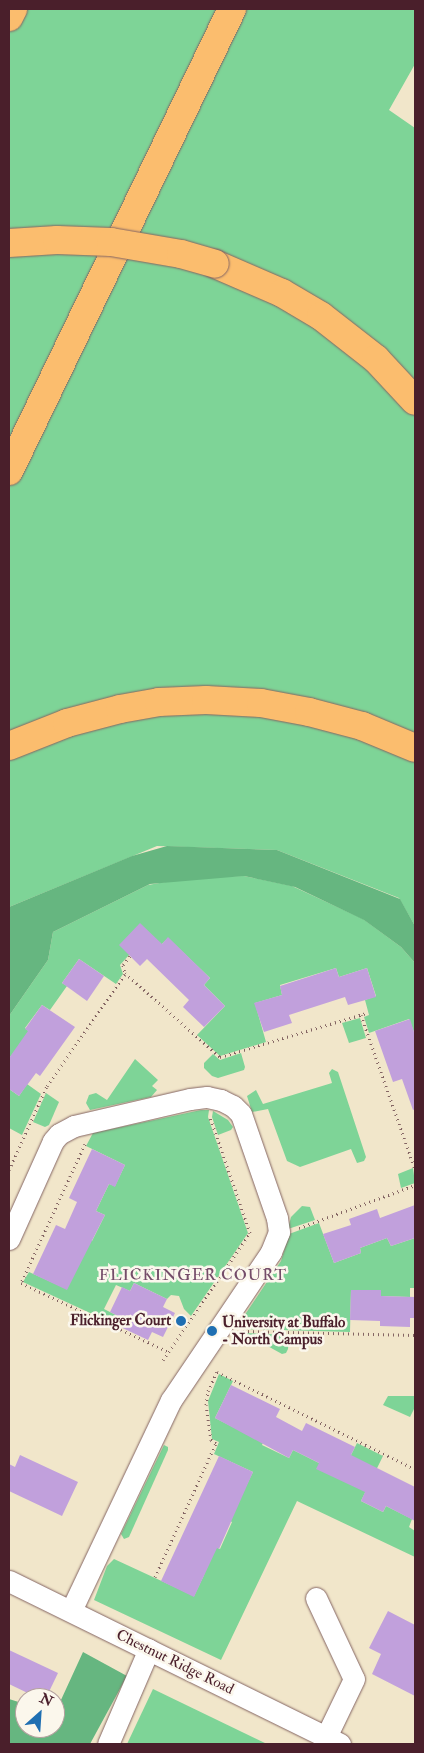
<!DOCTYPE html>
<html>
<head>
<meta charset="utf-8">
<style>
	body { margin:0 }
	#map { position:relative; width:424px; height:1753px; overflow:hidden; background:#f1e6ca; font-family:"IM FELL Double Pica",serif }
	div>[style] { position:absolute }
	[style*='--x'] { left:calc(var(--x)*1px); top:calc(var(--y)*1px); width:calc(var(--w)*1px); rotate:calc(var(--a)*1deg) }
	.green>* { inset:0; background:#7ed497 }
	.forest>* { inset:0; background:#66b680 }
	.building>* { inset:0; background:#c1a0dc }
	.path>* { height:3px; margin-top:-1.5px; transform-origin:0; background:repeating-linear-gradient(90deg,#846563 0 1px,transparent 0 5px) }
	.roads { filter:drop-shadow(0 0 1px #846563) drop-shadow(0 0 1px #846563) }
	.minor>* { height:21px; margin:-10.5px; padding:0 10.5px; transform-origin:10.5px; border-radius:10.5px; background:#fff }
	.highway>* { height:28px; margin:-14px; padding:0 14px; transform-origin:14px; border-radius:14px; background:#fbbd6e }
	.bridges { filter:drop-shadow(0 0 1px #846563) drop-shadow(0 0 1px #846563) }
	.highway-bridge>* { height:28px; margin:-14px; padding:0 14px; transform-origin:14px; border-radius:14px; background:#fbbd6e }
	.dots>* { width:14px; height:14px; translate:-50% -50%; box-sizing:border-box; border:2px solid #fbf7ec; border-radius:50% }
	span { translate:-50% -50%; white-space:nowrap; text-align:center; line-height:1.15; -webkit-text-stroke:5px #fbf7ec; paint-order:stroke }
	.poi-label { font-size:15px; color:#4a1f2b; font-weight:700 }
	.right { translate:-100% -50%; text-align:right }
	.left { translate:0 -50%; text-align:left }
	.street-label { font-size:15px; color:#4a1f2b }
	.neighbourhood-label { font-size:16px; color:#744c69; letter-spacing:1px }
	.frame { position:absolute; inset:0; border:10px solid #4a1f2b; pointer-events:none }
	.north { position:absolute; left:15px; top:1688px; width:50px; height:50px; box-sizing:border-box; background:#fbf7ec; border:1px solid #b4a19f; border-radius:50%; rotate:26deg; font-size:14px; font-weight:700; line-height:20px; text-align:center; color:#4a1f2b }
	.north::after { content:''; display:block; margin:auto; width:18px; height:22px; background:#1f6fb2; clip-path:polygon(50% 0,100% 100%,50% 72%,0 100%) }
</style>
</head>
<body>
<div id="map">
	<div class="green">
		<div style="clip-path:polygon(9px 9px,415px 9px,415px 64px,389px 110px,415px 128px,415px 926px,399px 898px,277px 850px,157px 846px,9px 907px)"></div>
		<div style="clip-path:polygon(244px 876px,292px 886px,363px 919px,401px 947px,415px 963px,415px 1035px,409px 1019px,369px 1033px,364px 1017px,369px 1015px,365px 1000px,376px 996px,367px 968px,339px 977px,336px 968px,280px 985px,282px 995px,255px 1003px,266px 1042px,220px 1056px,197px 1035px,225px 1006px,204px 985px,210px 978px,168px 938px,162px 944px,129px 955px,120px 965px,123px 974px,116px 984px,79px 959px,62px 983px,67px 986px,50px 1010px,42px 1005px,25px 1028px,32px 1034px,9px 1058px,9px 1016px,48px 960px,53px 932px,148px 885px,194px 877px)"></div>
		<div style="clip-path:polygon(360px 1018px,366px 1038px,349px 1043px,342px 1023px)"></div>
		<div style="clip-path:polygon(241px 1053px,245px 1067px,244px 1070px,218px 1078px,212px 1076px,204px 1068px,204px 1063px,213px 1054px,220px 1060px)"></div>
		<div style="clip-path:polygon(135px 1059px,158px 1080px,152px 1086px,157px 1090px,151px 1097px,90px 1110px,86px 1103px,89px 1095px,96px 1093px,107px 1100px)"></div>
		<div style="clip-path:polygon(332px 1069px,338px 1072px,366px 1157px,364px 1161px,357px 1163px,351px 1149px,300px 1167px,287px 1161px,268px 1109px,252px 1112px,247px 1096px,256px 1090px,263px 1104px,332px 1083px,329px 1073px)"></div>
		<div style="clip-path:polygon(27px 1084px,41px 1094px,22px 1135px,9px 1128px,9px 1089px,19px 1096px)"></div>
		<div style="clip-path:polygon(46px 1093px,59px 1102px,49px 1125px,45px 1127px,33px 1122px)"></div>
		<div style="clip-path:polygon(201px 1110px,209px 1110px,208px 1117px,248px 1233px,191px 1316px,184px 1309px,179px 1296px,171px 1295px,167px 1299px,134px 1283px,130px 1291px,116px 1285px,104px 1309px,118px 1316px,114px 1324px,23px 1282px,29px 1272px,67px 1289px,84px 1238px,92px 1241px,105px 1215px,96px 1211px,109px 1184px,115px 1186px,125px 1165px,86px 1146px,93px 1133px)"></div>
		<div style="clip-path:polygon(213px 1111px,228px 1120px,233px 1127px,231px 1130px,218px 1135px,212px 1117px)"></div>
		<div style="clip-path:polygon(413px 1168px,415px 1183px,401px 1188px,398px 1174px)"></div>
		<div style="clip-path:polygon(302px 1206px,310px 1207px,315px 1220px,288px 1229px,291px 1217px)"></div>
		<div style="clip-path:polygon(319px 1223px,334px 1263px,361px 1253px,360px 1248px,387px 1238px,391px 1246px,415px 1238px,415px 1288px,410px 1288px,410px 1297px,381px 1296px,380px 1290px,351px 1290px,350px 1332px,242px 1329px,244px 1316px,281px 1261px,289px 1234px)"></div>
		<div style="clip-path:polygon(244px 1333px,289px 1335px,288px 1349px,286px 1353px,282px 1354px)"></div>
		<div style="clip-path:polygon(219px 1374px,233px 1381px,215px 1418px,237px 1429px,266px 1436px,262px 1445px,289px 1458px,293px 1450px,319px 1463px,339px 1479px,357px 1443px,383px 1456px,361px 1501px,383px 1512px,386px 1506px,412px 1519px,409px 1527px,415px 1531px,415px 1557px,297px 1501px,221px 1660px,94px 1600px,107px 1566px,114px 1559px,194px 1596px,204px 1575px,211px 1545px,220px 1549px,232px 1522px,224px 1518px,242px 1494px,253px 1472px,214px 1454px,219px 1442px,212px 1439px,208px 1401px)"></div>
		<div style="clip-path:polygon(388px 1396px,415px 1396px,415px 1407px,410px 1417px,383px 1405px)"></div>
		<div style="clip-path:polygon(164px 1445px,168px 1447px,168px 1450px,129px 1537px,124px 1539px,121px 1534px)"></div>
		<div style="clip-path:polygon(153px 1689px,267px 1744px,127px 1744px)"></div>
	</div>
	<div class="forest">
		<div style="clip-path:polygon(167px 846px,277px 850px,400px 899px,415px 926px,415px 963px,401px 947px,364px 920px,295px 887px,244px 876px,150px 884px,53px 932px,48px 960px,9px 1016px,9px 907px,132px 856px)"></div>
		<div style="clip-path:polygon(83px 1652px,127px 1676px,90px 1744px,9px 1744px,9px 1699px,25px 1704px,25px 1728px,55px 1728px,55px 1713px)"></div>
	</div>
	<div class="building">
		<div style="clip-path:polygon(140px 923px,162px 944px,168px 937px,210px 978px,204px 985px,225px 1006px,204px 1027px,183px 1007px,189px 1000px,147px 959px,140px 966px,119px 945px)"></div>
		<div style="clip-path:polygon(79px 959px,104px 976px,87px 1001px,62px 983px)"></div>
		<div style="clip-path:polygon(336px 968px,339px 977px,367px 968px,376px 997px,348px 1005px,345px 997px,289px 1015px,292px 1023px,264px 1032px,254px 1003px,282px 995px,280px 986px)"></div>
		<div style="clip-path:polygon(42px 1005px,75px 1027px,40px 1076px,36px 1073px,19px 1096px,9px 1089px,9px 1058px,28px 1031px,25px 1029px)"></div>
		<div style="clip-path:polygon(410px 1019px,415px 1035px,415px 1109px,413px 1110px,402px 1079px,393px 1082px,375px 1031px)"></div>
		<div style="clip-path:polygon(92px 1149px,125px 1165px,115px 1187px,109px 1184px,96px 1211px,105px 1215px,67px 1290px,33px 1274px,56px 1225px,65px 1229px,77px 1202px,69px 1198px)"></div>
		<div style="clip-path:polygon(415px 1205px,415px 1238px,391px 1246px,387px 1238px,360px 1248px,361px 1253px,334px 1263px,323px 1234px,351px 1225px,349px 1219px,377px 1209px,380px 1218px)"></div>
		<div style="clip-path:polygon(134px 1283px,167px 1299px,163px 1307px,175px 1313px,163px 1337px,152px 1332px,148px 1340px,114px 1324px,118px 1316px,110px 1312px,122px 1287px,130px 1291px)"></div>
		<div style="clip-path:polygon(351px 1290px,381px 1290px,381px 1296px,415px 1297px,415px 1318px,410px 1318px,410px 1327px,380px 1326px,380px 1321px,350px 1320px)"></div>
		<div style="clip-path:polygon(231px 1385px,280px 1409px,276px 1417px,302px 1431px,306px 1423px,355px 1447px,351px 1455px,415px 1487px,415px 1521px,386px 1506px,383px 1512px,361px 1501px,365px 1492px,316px 1469px,319px 1463px,293px 1450px,289px 1458px,215px 1418px)"></div>
		<div style="clip-path:polygon(20px 1455px,78px 1482px,62px 1516px,9px 1491px,9px 1464px,15px 1467px)"></div>
		<div style="clip-path:polygon(219px 1456px,253px 1472px,219px 1549px,217px 1548px,194px 1597px,161px 1581px)"></div>
		<div style="clip-path:polygon(388px 1611px,415px 1625px,415px 1696px,372px 1674px,381px 1654px,369px 1648px)"></div>
		<div style="clip-path:polygon(9px 1650px,58px 1673px,46px 1698px,38px 1698px,9px 1684px)"></div>
	</div>
	<div class="path">
		<div style="--x:130;--y:956;--w:11;--a:128"></div>
		<div style="--x:123;--y:965;--w:8;--a:76"></div>
		<div style="--x:125;--y:973;--w:127;--a:41.5"></div>
		<div style="--x:220;--y:1057;--w:153;--a:-16.7"></div>
		<div style="--x:361;--y:1015;--w:163;--a:70.7"></div>
		<div style="--x:85;--y:1144;--w:153;--a:114.7"></div>
		<div style="--x:21;--y:1283;--w:163;--a:25"></div>
		<div style="--x:9;--y:1170;--w:92;--a:-65.7"></div>
		<div style="--x:47;--y:1086;--w:136;--a:-55.1"></div>
		<div style="--x:299;--y:1228;--w:124;--a:-20.3"></div>
		<div style="--x:243;--y:1331;--w:172;--a:1.3"></div>
		<div style="--x:163;--y:1360;--w:154;--a:-55.6"></div>
		<div style="--x:250;--y:1233;--w:123;--a:-109"></div>
		<div style="--x:155;--y:1577;--w:147;--a:-65.5"></div>
		<div style="--x:216;--y:1443;--w:6;--a:-149"></div>
		<div style="--x:211;--y:1440;--w:35;--a:-98"></div>
		<div style="--x:206;--y:1405;--w:14;--a:-82"></div>
		<div style="--x:208;--y:1391;--w:21;--a:-65"></div>
		<div style="--x:217;--y:1372;--w:220;--a:26.1"></div>
	</div>
	<div class="roads">
		<div class="minor">
			<div style="--x:9;--y:1239;--w:107;--a:-65.8"></div>
			<div style="--x:53;--y:1141;--w:9;--a:-49"></div>
			<div style="--x:59;--y:1134;--w:17;--a:-28"></div>
			<div style="--x:74;--y:1126;--w:119;--a:-13.1"></div>
			<div style="--x:190;--y:1099;--w:17;--a:-7"></div>
			<div style="--x:207;--y:1097;--w:14;--a:12"></div>
			<div style="--x:221;--y:1100;--w:13;--a:27"></div>
			<div style="--x:233;--y:1106;--w:11;--a:45"></div>
			<div style="--x:241;--y:1114;--w:110;--a:70.9"></div>
			<div style="--x:277;--y:1218;--w:14;--a:82"></div>
			<div style="--x:279;--y:1232;--w:22;--a:112"></div>
			<div style="--x:271;--y:1252;--w:179;--a:124"></div>
			<div style="--x:171;--y:1400;--w:233;--a:115.4"></div>
			<div style="--x:9;--y:1581;--w:369;--a:26.2"></div>
			<div style="--x:316;--y:1598;--w:89;--a:64.9"></div>
			<div style="--x:354;--y:1679;--w:64;--a:115.8"></div>
			<div style="--x:108;--y:1744;--w:103;--a:-66.7"></div>
		</div>
		<div class="highway">
			<div style="--x:9;--y:17;--w:9;--a:-63"></div>
			<div style="--x:215;--y:264;--w:73;--a:23.4"></div>
			<div style="--x:282;--y:293;--w:45;--a:30.5"></div>
			<div style="--x:321;--y:316;--w:70;--a:38"></div>
			<div style="--x:376;--y:359;--w:57;--a:47.1"></div>
			<div style="--x:9;--y:471;--w:513;--a:-64.23"></div>
			<div style="--x:9;--y:746;--w:62;--a:-21.6"></div>
			<div style="--x:67;--y:723;--w:55;--a:-14.8"></div>
			<div style="--x:120;--y:709;--w:40;--a:-10"></div>
			<div style="--x:159;--y:702;--w:47;--a:-2.4"></div>
			<div style="--x:206;--y:700;--w:55;--a:3.1"></div>
			<div style="--x:261;--y:703;--w:49;--a:10.6"></div>
			<div style="--x:309;--y:712;--w:55;--a:14.8"></div>
			<div style="--x:362;--y:726;--w:57;--a:22.5"></div>
		</div>
	</div>
	<div class="bridges">
		<div class="highway-bridge">
			<div style="--x:9;--y:243;--w:48;--a:-3.6"></div>
			<div style="--x:57;--y:240;--w:54;--a:2.1"></div>
			<div style="--x:111;--y:242;--w:71;--a:9.7"></div>
			<div style="--x:181;--y:254;--w:35;--a:16"></div>
		</div>
	</div>
	<div class="dots">
		<div style="left:181px;top:1321px;background:#1f6fb2"></div>
		<div style="left:212px;top:1331px;background:#1f6fb2"></div>
	</div>
	<div class="poi-label">
		<span class="right" style="left:171px;top:1321px">Flickinger Court</span>
		<span class="left" style="left:222px;top:1331px">University at Buffalo<br>- North Campus</span>
	</div>
	<div class="street-label">
		<span style="left:175px;top:1662px;rotate:26deg">Chestnut Ridge Road</span>
	</div>
	<div class="neighbourhood-label">
		<span style="left:193px;top:1275px">FLICKINGER COURT</span>
	</div>
	<div class="frame"></div>
	<div class="north">N</div>
</div>
</body>
</html>
